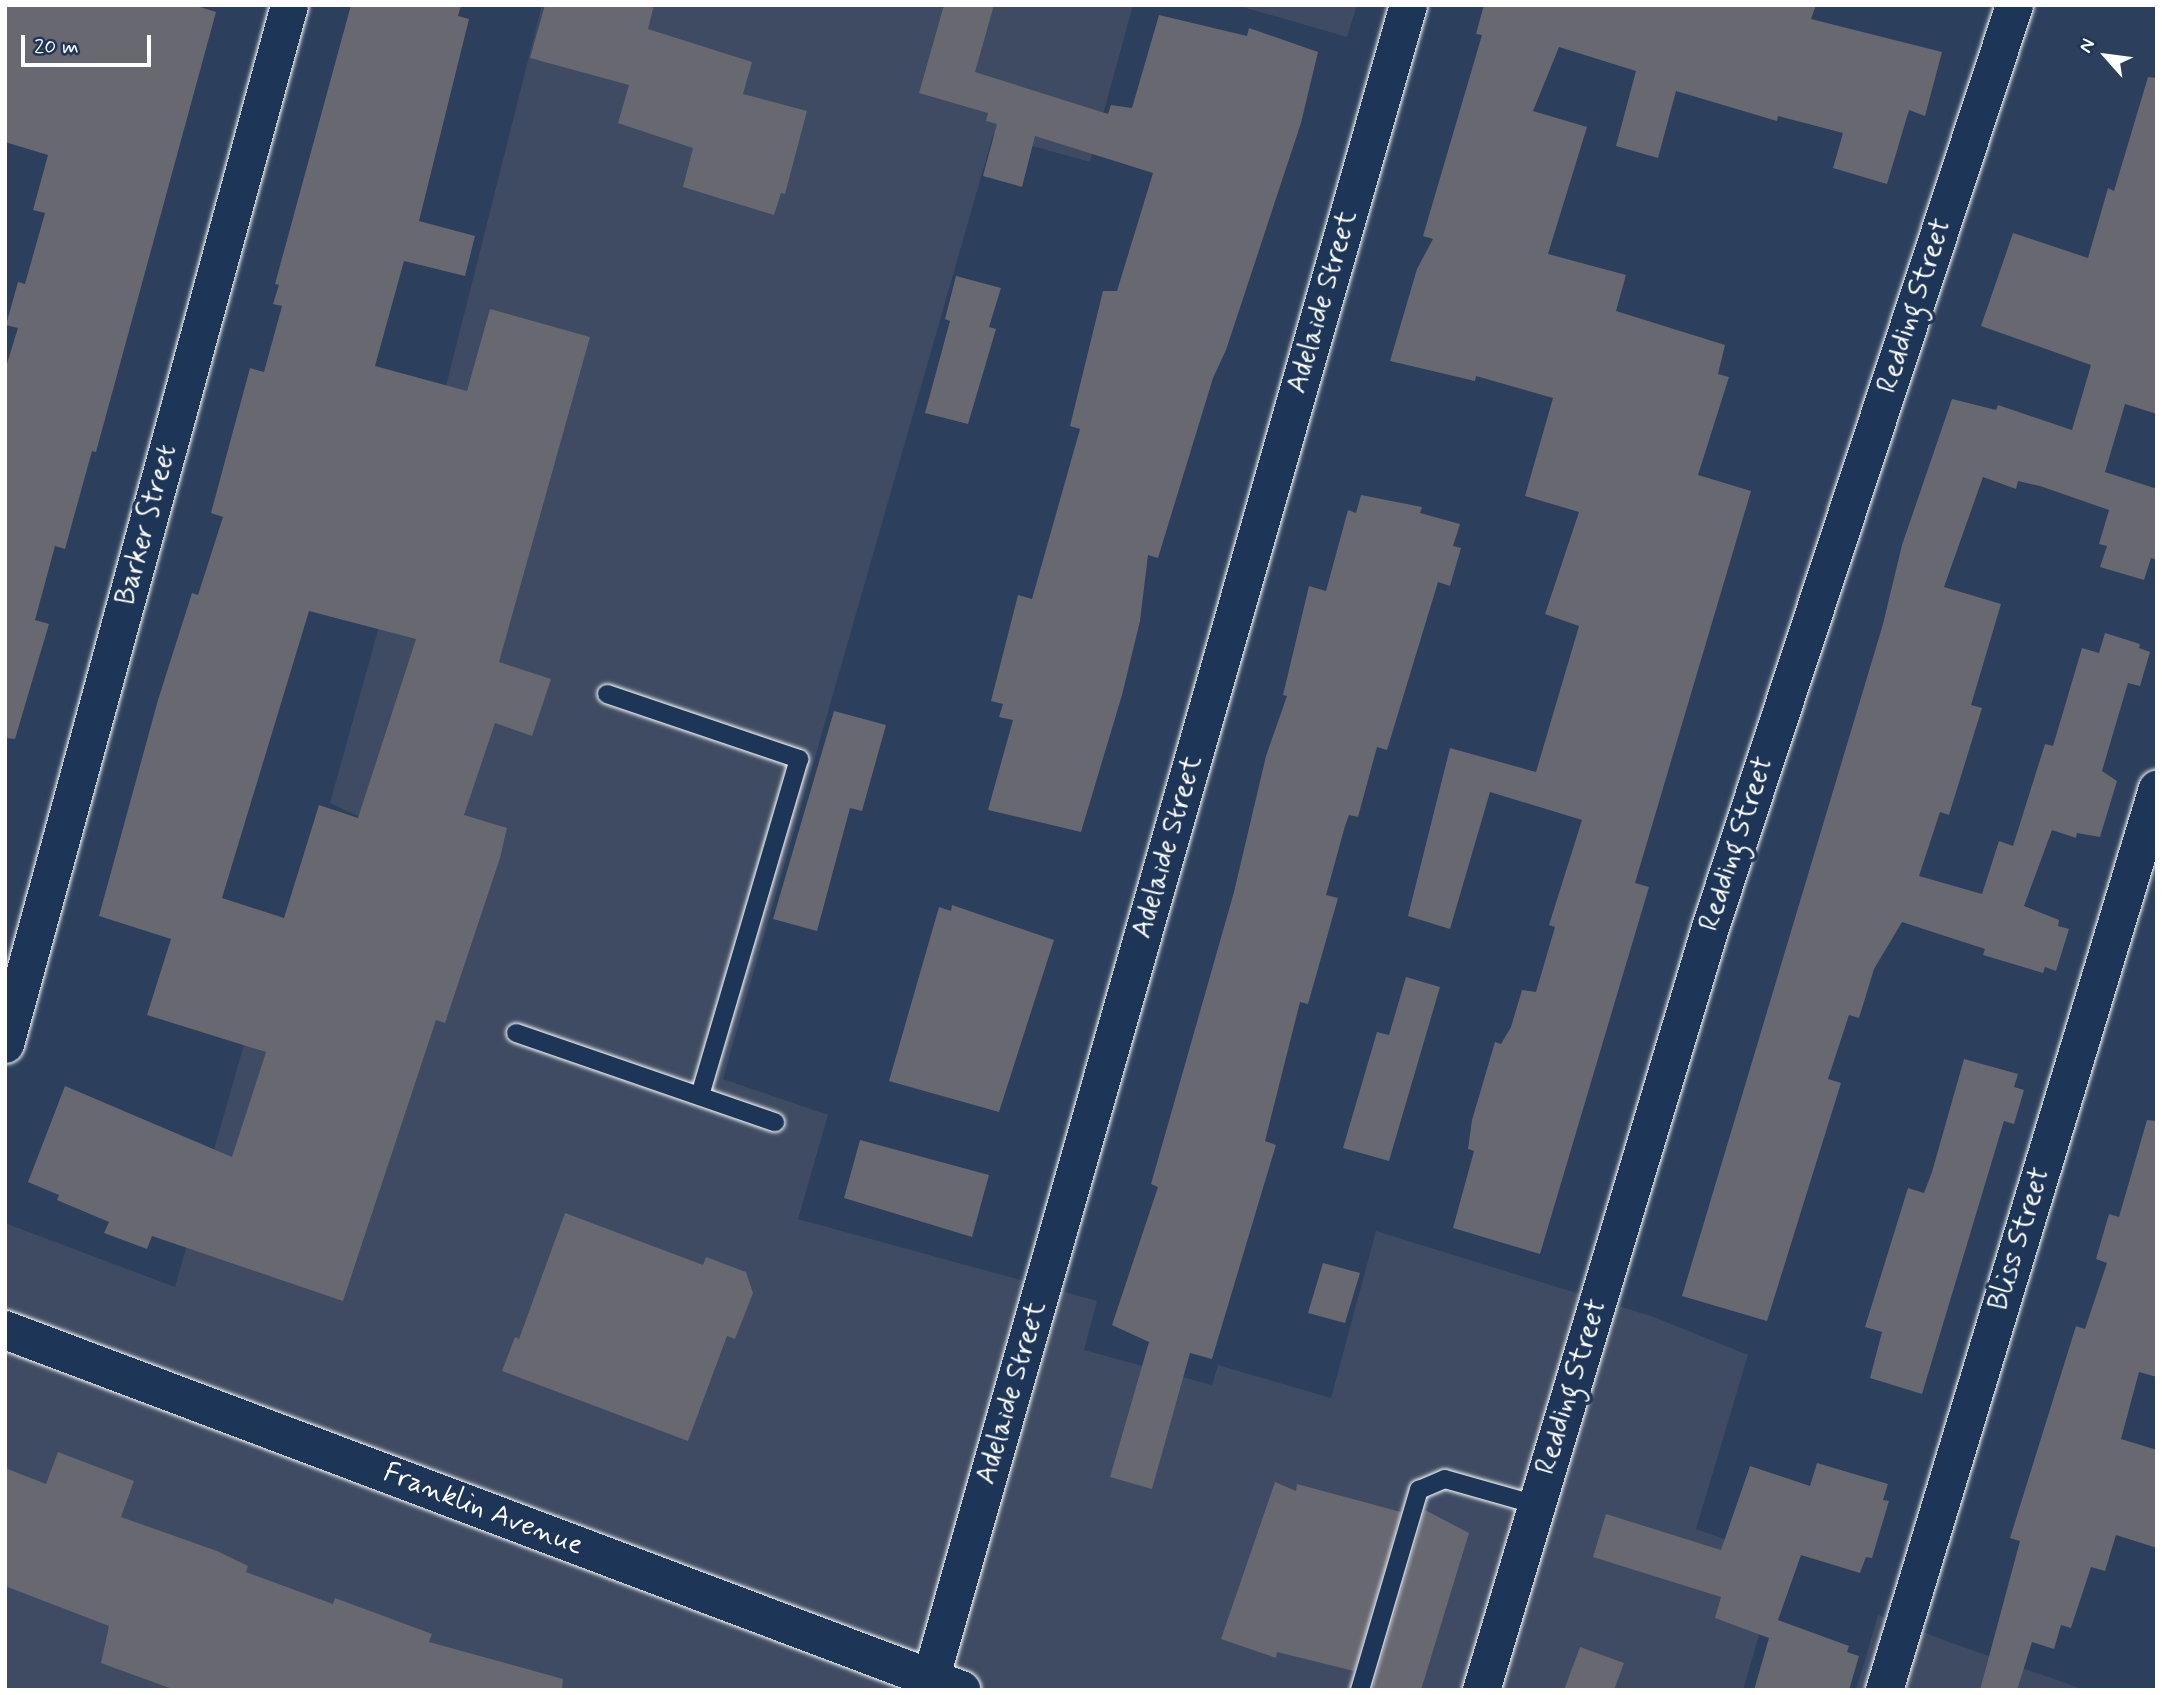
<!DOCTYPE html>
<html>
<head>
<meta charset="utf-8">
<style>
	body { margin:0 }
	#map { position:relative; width:2162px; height:1695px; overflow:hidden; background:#2c3f5c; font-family:Mynerve,sans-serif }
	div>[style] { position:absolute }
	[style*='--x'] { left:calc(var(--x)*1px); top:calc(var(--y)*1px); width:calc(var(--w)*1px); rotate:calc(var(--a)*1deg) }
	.built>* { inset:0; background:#3e4b62 }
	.building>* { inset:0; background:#686871 }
	.roads { filter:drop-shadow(0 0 2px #fff) drop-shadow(0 0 2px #fff) }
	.lane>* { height:18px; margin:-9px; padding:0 9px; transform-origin:9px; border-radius:9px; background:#1d3557 }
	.street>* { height:37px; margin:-18.5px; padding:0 18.5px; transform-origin:18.5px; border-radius:18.5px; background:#1d3557 }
	.secondary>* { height:38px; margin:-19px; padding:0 19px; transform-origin:19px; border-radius:19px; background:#1d3557 }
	span { translate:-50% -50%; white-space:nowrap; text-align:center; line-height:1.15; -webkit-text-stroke:7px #1d3557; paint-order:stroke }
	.street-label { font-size:28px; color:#fff }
	.frame { position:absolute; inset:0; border:7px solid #fff; pointer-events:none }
	.north { position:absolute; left:2071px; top:21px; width:70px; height:70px; -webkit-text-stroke:5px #1d3557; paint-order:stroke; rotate:298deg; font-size:19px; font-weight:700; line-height:28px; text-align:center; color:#fff }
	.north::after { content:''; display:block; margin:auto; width:24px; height:32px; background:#fff; clip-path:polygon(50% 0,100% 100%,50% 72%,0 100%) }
	.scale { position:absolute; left:21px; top:35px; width:130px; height:32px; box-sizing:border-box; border:4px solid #fff; border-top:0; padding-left:9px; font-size:21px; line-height:24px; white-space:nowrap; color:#fff; -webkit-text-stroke:5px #1d3557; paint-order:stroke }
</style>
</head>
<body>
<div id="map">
	<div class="built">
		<div style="clip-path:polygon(542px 5px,1133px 5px,1090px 162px,993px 135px,723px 1079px,828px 1115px,798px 1219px,1097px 1301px,1084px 1350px,1212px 1385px,1218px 1365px,1331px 1398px,1376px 1231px,1654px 1317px,1748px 1355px,1696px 1529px,1781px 1559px,1743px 1690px,5px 1690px,5px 1223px,175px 1287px,252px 1016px,370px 822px,330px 803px,448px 378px)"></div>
		<div style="clip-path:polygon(1236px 5px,1357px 5px,1347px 37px)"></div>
		<div style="clip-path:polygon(1878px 1615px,1949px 1642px,2085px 1690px,1856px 1690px)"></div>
	</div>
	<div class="building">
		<div style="clip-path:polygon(5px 5px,194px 5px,216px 12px,96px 452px,92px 451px,65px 549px,55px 546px,35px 620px,49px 624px,15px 739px,5px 738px,5px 370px,18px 328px,6px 325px,18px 282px,25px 284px,45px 213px,33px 210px,48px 155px,5px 142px)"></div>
		<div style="clip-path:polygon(evenodd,351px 5px,461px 5px,458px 16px,469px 19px,419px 221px,475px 236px,465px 276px,404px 261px,375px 366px,467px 391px,490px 309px,590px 337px,499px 662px,551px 679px,532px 736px,495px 723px,464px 815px,507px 828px,500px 858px,445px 1023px,436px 1020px,343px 1301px,152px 1236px,147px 1249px,104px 1233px,109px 1222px,57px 1200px,59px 1195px,28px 1182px,65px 1086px,232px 1157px,266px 1052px,147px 1015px,171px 939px,99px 916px,158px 700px,192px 593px,198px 595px,223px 517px,211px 513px,250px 368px,264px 372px,282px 306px,273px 304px,279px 285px,275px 284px,351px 5px,309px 611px,416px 639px,358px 818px,319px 805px,284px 918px,222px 898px,309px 611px)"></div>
		<div style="clip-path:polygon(545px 5px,654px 5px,648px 29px,752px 62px,743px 94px,807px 111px,785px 194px,781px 193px,774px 215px,683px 187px,693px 148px,618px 123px,629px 85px,530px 58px)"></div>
		<div style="clip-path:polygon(944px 5px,994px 5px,975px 72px,1108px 114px,1111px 105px,1132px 108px,1159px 15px,1247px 36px,1249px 28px,1318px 52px,1301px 123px,1226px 350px,1213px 378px,1158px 558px,1148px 555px,1140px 621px,1122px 695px,1081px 832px,988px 810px,1013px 720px,999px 717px,1003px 704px,991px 701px,1018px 595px,1032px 599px,1080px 429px,1070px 426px,1103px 291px,1117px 291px,1153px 173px,1035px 136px,1022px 187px,983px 176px,997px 124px,986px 121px,988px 113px,919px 93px)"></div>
		<div style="clip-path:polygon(1484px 5px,1816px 5px,1811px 19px,1942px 52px,1925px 116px,1909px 110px,1887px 184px,1833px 168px,1843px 133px,1778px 116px,1777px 121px,1676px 91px,1658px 158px,1616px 146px,1636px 71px,1559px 47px,1533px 111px,1587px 127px,1548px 254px,1626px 275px,1616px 311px,1725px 345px,1718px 374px,1729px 377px,1698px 475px,1751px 491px,1635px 883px,1649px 887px,1540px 1254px,1453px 1228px,1474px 1151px,1468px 1149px,1472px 1120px,1495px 1042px,1501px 1044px,1511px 1027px,1522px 990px,1536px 992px,1555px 927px,1549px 925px,1582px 820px,1490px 792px,1450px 929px,1408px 916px,1450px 748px,1536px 772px,1579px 626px,1545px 614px,1579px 512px,1525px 496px,1553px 398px,1476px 376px,1475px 381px,1390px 361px,1417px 269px,1433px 239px,1423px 236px,1482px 35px,1476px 34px)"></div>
		<div style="clip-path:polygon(2148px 77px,2157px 78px,2157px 414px,2125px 404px,2105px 472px,2157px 489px,2157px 560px,2151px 558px,2144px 580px,2100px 567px,2107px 546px,2099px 544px,2109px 510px,2040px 486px,2018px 481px,2016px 489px,1983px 477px,1944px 587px,2001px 604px,1971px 705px,1982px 708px,1949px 815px,1940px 812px,1919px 876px,1982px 894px,1999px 841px,2013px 846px,2045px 744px,2053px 746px,2082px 648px,2099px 653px,2105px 633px,2140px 644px,2139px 648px,2150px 652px,2140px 686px,2128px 683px,2102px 771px,2117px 781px,2100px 837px,2077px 833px,2076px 838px,2052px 830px,2024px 906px,2059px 920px,2058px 926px,2069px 929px,2056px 971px,2045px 967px,2043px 973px,1983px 955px,1985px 949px,1902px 922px,1874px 969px,1859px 1018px,1849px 1015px,1828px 1079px,1841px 1083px,1767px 1321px,1682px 1296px,1883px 624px,1902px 545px,1952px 399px,1996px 410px,1998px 405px,2072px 430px,2091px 365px,1981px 326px,2013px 233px,2088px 258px,2108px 188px,2114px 191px)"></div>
		<div style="clip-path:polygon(956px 276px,1001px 288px,989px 327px,996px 329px,968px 424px,925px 413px,950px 321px,945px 319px)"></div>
		<div style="clip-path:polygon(1361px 495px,1422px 507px,1420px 513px,1460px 524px,1453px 546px,1461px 548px,1450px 586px,1438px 582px,1387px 750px,1377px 747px,1358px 817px,1349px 815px,1345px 826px,1326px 895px,1338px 898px,1308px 1004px,1300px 1002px,1265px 1141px,1276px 1145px,1263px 1188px,1212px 1359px,1190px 1353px,1152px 1489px,1110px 1477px,1149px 1342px,1112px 1325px,1158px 1187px,1151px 1184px,1234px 892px,1266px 756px,1287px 696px,1283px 695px,1309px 586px,1326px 591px,1348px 510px,1356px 513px)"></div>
		<div style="clip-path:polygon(834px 711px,886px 725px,862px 811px,850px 808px,817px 931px,773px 919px)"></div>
		<div style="clip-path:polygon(952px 905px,1054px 940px,999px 1112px,889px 1081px,939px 907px,951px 911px)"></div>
		<div style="clip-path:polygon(1406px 977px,1440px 987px,1389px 1161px,1343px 1148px,1377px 1032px,1389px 1035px)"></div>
		<div style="clip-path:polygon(1964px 1059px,2018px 1074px,2014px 1087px,2024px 1090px,2014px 1124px,2004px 1121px,1922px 1394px,1870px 1378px,1882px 1332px,1865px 1327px,1908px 1188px,1924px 1193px,1932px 1172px)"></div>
		<div style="clip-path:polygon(2147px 1120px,2157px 1121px,2157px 1377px,2139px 1372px,2121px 1439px,2157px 1450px,2157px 1548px,2116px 1535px,2105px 1571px,2091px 1567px,2071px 1628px,2061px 1625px,2054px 1649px,2032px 1642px,2017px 1690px,1980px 1690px,2020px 1541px,2010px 1538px,2076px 1326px,2085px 1329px,2107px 1263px,2096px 1259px,2109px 1214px,2119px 1217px)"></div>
		<div style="clip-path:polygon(860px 1140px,989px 1175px,972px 1237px,844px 1198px)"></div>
		<div style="clip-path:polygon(565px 1213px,703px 1265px,706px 1257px,746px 1272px,753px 1293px,735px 1339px,727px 1336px,688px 1441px,502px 1371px,515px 1337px,519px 1339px)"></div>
		<div style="clip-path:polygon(1323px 1263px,1360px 1273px,1345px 1323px,1308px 1313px)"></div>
		<div style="clip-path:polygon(58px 1452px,134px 1481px,121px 1517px,217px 1551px,248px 1566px,246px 1572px,333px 1604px,335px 1598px,432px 1634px,429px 1642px,563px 1679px,562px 1690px,175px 1690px,101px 1663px,109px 1626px,5px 1586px,5px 1468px,46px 1484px)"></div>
		<div style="clip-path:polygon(1817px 1463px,1888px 1484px,1883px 1500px,1889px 1501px,1872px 1558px,1866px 1557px,1860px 1573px,1801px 1555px,1778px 1620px,1849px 1646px,1847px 1652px,1859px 1656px,1849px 1690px,1754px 1690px,1769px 1638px,1715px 1618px,1721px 1597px,1593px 1557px,1606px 1514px,1721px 1550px,1750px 1466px,1810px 1486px)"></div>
		<div style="clip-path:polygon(1275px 1482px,1296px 1491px,1297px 1484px,1401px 1512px,1354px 1671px,1277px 1652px,1276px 1658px,1221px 1639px)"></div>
		<div style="clip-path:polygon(1425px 1510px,1469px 1533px,1421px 1690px,1372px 1690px)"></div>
		<div style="clip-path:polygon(1580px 1647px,1624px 1663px,1614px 1690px,1564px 1690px)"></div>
	</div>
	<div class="roads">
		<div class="lane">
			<div style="--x:607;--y:694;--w:203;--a:18.7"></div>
			<div style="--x:799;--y:759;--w:351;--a:106.4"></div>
			<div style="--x:516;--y:1033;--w:274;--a:19"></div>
			<div style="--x:1360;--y:1690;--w:209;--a:-73.6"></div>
			<div style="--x:1419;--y:1490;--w:28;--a:-23"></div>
			<div style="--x:1445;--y:1479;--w:96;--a:15.8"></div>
		</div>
		<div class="street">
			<div style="--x:5;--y:1044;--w:1077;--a:-74.71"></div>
			<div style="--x:927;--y:1690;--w:1752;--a:-74.07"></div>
			<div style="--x:1481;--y:1690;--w:797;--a:-73.29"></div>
			<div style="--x:1710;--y:927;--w:971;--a:-71.75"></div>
			<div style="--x:1884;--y:1690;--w:942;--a:-73.16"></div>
		</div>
		<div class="secondary">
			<div style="--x:5;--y:1330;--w:1022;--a:20.63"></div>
		</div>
	</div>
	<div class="street-label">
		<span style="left:1323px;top:302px;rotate:-74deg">Adelaide Street</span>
		<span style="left:1915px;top:306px;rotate:-72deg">Redding Street</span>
		<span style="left:147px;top:525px;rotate:-75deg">Barker Street</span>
		<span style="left:1737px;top:844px;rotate:-72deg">Redding Street</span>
		<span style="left:1168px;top:847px;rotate:-74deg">Adelaide Street</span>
		<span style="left:2020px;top:1239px;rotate:-73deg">Bliss Street</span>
		<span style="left:1572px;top:1387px;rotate:-73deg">Redding Street</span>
		<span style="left:1012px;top:1393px;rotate:-74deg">Adelaide Street</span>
		<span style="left:483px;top:1510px;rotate:21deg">Franklin Avenue</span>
	</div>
	<div class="frame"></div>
	<div class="north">N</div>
	<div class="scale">20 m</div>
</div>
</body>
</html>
